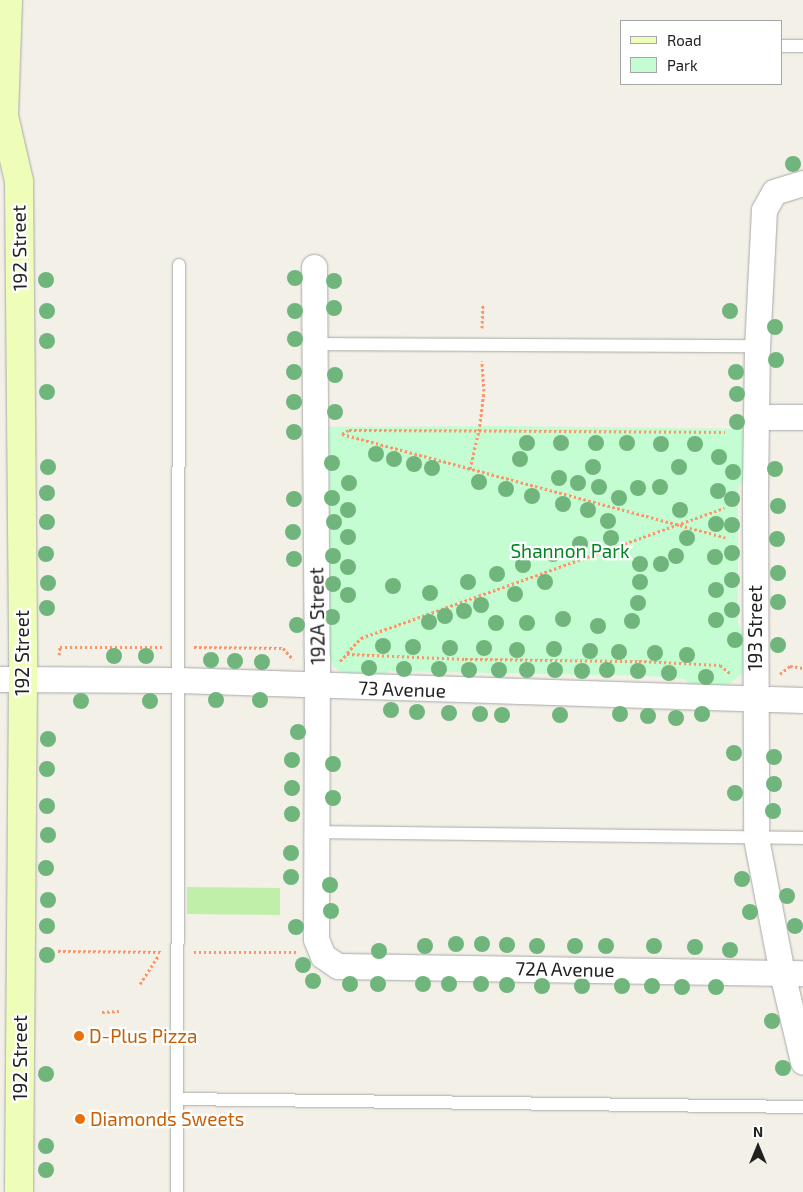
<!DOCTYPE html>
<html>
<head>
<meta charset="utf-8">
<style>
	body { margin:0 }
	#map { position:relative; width:803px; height:1192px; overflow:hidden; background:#f2f0e7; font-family:"Exo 2",sans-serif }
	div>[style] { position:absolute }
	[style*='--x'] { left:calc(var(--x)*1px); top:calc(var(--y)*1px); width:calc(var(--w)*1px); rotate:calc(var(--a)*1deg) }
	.grass>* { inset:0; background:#c0efaa }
	.park>* { inset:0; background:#c3fdd1 }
	.path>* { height:3px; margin-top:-1.5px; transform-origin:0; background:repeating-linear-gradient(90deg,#ff946b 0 2.5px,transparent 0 5px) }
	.roads { filter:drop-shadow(0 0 1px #a8a8a8) drop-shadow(0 0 1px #a8a8a8) }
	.lane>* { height:12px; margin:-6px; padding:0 6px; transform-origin:6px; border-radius:6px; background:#fff }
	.street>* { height:25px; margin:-12.5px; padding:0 12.5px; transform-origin:12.5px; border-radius:12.5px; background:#fff }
	.secondary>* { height:28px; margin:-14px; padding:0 14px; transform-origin:14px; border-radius:14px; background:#eefeb9 }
	.trees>* { width:16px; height:16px; margin:-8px; border-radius:50%; background:#70b57c }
	.dots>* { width:14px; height:14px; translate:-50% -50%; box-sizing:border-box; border:2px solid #fff; border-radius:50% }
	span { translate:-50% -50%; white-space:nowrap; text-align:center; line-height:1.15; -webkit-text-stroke:4.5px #fff; paint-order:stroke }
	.street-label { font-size:19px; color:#212121 }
	.park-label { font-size:19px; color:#058425 }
	.food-label { font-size:19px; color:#c56008 }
	.left { translate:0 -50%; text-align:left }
	.legend { position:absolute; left:620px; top:20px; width:162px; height:65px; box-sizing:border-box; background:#fff; border:1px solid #a6a6a6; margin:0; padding:6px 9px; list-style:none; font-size:15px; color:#212121 }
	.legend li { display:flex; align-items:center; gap:10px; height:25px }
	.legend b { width:25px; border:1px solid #a6a6a6 }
	.north { position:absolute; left:733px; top:1122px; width:50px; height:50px; -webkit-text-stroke:4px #fff; paint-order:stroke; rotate:0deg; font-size:14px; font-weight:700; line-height:20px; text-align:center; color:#212121 }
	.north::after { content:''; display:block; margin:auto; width:18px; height:22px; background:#212121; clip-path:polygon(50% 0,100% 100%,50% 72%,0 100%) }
</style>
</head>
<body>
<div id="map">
	<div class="grass">
		<div style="clip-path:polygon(187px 887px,280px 888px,280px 915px,187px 914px)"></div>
	</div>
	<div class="park">
		<div style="clip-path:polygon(503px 426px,745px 429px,744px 478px,738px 488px,738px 623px,744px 636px,743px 670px,739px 677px,725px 686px,695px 686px,684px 679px,648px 676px,391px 671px,377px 677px,345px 675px,334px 667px,327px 652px,328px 427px)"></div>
	</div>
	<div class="path">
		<div style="--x:482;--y:328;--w:23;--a:-88"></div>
		<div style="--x:342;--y:434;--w:397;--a:15.1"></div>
		<div style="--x:342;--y:434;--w:8;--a:-30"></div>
		<div style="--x:349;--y:430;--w:376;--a:0.3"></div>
		<div style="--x:470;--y:469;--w:39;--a:-77"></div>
		<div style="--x:479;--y:431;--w:40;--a:-82.9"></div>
		<div style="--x:484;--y:391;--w:30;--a:-94"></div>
		<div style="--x:194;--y:647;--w:89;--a:0.6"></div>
		<div style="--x:283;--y:648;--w:15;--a:48"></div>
		<div style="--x:347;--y:653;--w:21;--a:-47"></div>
		<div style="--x:361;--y:638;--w:386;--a:-19.7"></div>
		<div style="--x:59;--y:655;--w:8;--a:-83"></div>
		<div style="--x:60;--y:647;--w:102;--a:0"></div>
		<div style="--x:340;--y:661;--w:10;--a:-45"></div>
		<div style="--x:347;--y:654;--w:118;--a:2.4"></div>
		<div style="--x:465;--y:659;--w:174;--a:0.7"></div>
		<div style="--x:639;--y:661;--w:81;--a:2.8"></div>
		<div style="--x:720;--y:665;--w:13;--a:39"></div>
		<div style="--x:780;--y:674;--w:13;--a:-39"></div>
		<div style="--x:790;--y:666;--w:13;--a:9"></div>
		<div style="--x:58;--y:951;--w:104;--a:0.6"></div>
		<div style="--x:194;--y:952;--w:103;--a:0"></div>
		<div style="--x:140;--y:984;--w:35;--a:-57"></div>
		<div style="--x:102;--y:1012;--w:17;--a:-3"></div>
	</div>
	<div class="roads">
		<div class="lane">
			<div style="--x:782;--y:46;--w:21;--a:0"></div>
			<div style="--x:315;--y:344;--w:442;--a:0.3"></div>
			<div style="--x:316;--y:832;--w:487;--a:0.7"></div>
			<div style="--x:177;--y:1099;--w:626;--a:0.73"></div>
			<div style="--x:177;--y:1192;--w:927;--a:-89.88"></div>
		</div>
		<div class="street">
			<div style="--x:803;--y:183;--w:30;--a:163"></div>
			<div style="--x:774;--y:192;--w:21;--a:119"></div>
			<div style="--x:764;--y:210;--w:136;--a:92.9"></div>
			<div style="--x:757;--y:346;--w:151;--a:90.8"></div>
			<div style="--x:755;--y:497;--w:341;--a:89.8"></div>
			<div style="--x:756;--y:838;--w:137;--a:79.1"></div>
			<div style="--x:782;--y:973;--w:91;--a:76.7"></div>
			<div style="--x:314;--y:267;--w:391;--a:89.6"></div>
			<div style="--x:317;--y:658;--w:281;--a:90.2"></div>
			<div style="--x:316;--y:939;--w:18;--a:68"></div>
			<div style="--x:323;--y:956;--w:18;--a:34"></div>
			<div style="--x:338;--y:966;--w:465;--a:0.9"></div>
			<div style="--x:756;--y:417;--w:47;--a:0"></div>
			<div style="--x:0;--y:679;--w:178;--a:0.3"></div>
			<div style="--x:178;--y:680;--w:625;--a:1.83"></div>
		</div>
		<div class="secondary">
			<div style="--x:4;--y:116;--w:67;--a:77"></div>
			<div style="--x:19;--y:181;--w:498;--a:89.5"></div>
			<div style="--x:23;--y:679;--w:513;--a:90.45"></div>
			<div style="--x:0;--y:134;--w:18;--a:-77"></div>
			<div style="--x:4;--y:116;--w:116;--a:-88"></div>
		</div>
	</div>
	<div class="trees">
		<div style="left:793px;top:164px"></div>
		<div style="left:295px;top:278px"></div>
		<div style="left:46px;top:280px"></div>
		<div style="left:334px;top:281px"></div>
		<div style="left:334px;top:308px"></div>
		<div style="left:47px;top:311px"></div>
		<div style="left:295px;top:311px"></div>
		<div style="left:730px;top:311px"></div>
		<div style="left:775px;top:327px"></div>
		<div style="left:295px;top:339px"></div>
		<div style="left:47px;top:341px"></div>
		<div style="left:776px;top:360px"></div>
		<div style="left:294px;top:372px"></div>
		<div style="left:736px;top:372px"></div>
		<div style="left:335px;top:375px"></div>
		<div style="left:47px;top:392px"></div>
		<div style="left:737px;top:394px"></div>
		<div style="left:294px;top:402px"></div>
		<div style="left:335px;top:412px"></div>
		<div style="left:737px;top:422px"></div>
		<div style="left:294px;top:432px"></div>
		<div style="left:527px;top:443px"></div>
		<div style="left:561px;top:443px"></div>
		<div style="left:596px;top:443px"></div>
		<div style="left:627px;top:443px"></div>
		<div style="left:661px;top:444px"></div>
		<div style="left:695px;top:444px"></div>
		<div style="left:376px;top:454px"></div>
		<div style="left:719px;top:457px"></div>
		<div style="left:394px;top:459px"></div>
		<div style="left:520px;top:459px"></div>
		<div style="left:332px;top:463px"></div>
		<div style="left:414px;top:464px"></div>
		<div style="left:48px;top:467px"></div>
		<div style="left:593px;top:467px"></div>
		<div style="left:679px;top:467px"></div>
		<div style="left:432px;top:468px"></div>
		<div style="left:775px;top:469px"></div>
		<div style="left:733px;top:472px"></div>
		<div style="left:559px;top:478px"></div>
		<div style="left:479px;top:482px"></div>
		<div style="left:349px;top:483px"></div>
		<div style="left:578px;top:483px"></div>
		<div style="left:599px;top:487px"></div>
		<div style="left:660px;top:487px"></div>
		<div style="left:638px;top:488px"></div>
		<div style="left:506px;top:489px"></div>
		<div style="left:718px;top:491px"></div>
		<div style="left:47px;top:493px"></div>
		<div style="left:532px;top:496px"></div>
		<div style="left:332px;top:498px"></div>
		<div style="left:619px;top:498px"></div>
		<div style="left:294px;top:499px"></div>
		<div style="left:732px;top:499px"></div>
		<div style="left:563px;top:504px"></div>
		<div style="left:778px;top:506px"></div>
		<div style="left:348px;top:510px"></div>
		<div style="left:588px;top:510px"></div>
		<div style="left:680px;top:510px"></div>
		<div style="left:608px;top:521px"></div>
		<div style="left:47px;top:522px"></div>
		<div style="left:334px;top:522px"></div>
		<div style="left:716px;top:524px"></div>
		<div style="left:732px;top:525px"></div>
		<div style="left:293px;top:532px"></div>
		<div style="left:348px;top:537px"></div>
		<div style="left:611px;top:538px"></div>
		<div style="left:687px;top:538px"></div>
		<div style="left:777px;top:539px"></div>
		<div style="left:580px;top:544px"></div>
		<div style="left:732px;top:553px"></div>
		<div style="left:46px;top:554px"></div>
		<div style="left:553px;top:554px"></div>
		<div style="left:333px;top:556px"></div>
		<div style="left:676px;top:556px"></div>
		<div style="left:715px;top:557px"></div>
		<div style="left:294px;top:559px"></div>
		<div style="left:640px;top:564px"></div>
		<div style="left:661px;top:564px"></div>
		<div style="left:523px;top:565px"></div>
		<div style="left:348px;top:567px"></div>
		<div style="left:778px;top:573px"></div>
		<div style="left:497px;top:574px"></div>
		<div style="left:732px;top:580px"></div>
		<div style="left:468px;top:582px"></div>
		<div style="left:545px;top:582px"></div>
		<div style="left:640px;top:582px"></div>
		<div style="left:48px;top:583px"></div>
		<div style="left:333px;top:584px"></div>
		<div style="left:393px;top:586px"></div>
		<div style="left:716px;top:590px"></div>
		<div style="left:430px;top:593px"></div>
		<div style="left:515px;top:594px"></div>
		<div style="left:348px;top:595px"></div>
		<div style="left:778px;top:602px"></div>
		<div style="left:638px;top:603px"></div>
		<div style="left:481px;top:605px"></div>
		<div style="left:47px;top:608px"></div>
		<div style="left:732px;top:610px"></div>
		<div style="left:464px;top:611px"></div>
		<div style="left:445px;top:616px"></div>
		<div style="left:332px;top:617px"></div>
		<div style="left:563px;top:619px"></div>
		<div style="left:716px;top:620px"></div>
		<div style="left:632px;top:621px"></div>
		<div style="left:429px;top:622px"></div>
		<div style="left:496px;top:623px"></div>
		<div style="left:527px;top:623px"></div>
		<div style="left:297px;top:625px"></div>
		<div style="left:598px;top:626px"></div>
		<div style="left:735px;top:640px"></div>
		<div style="left:778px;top:645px"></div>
		<div style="left:383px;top:646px"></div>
		<div style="left:413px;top:647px"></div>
		<div style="left:450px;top:648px"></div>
		<div style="left:484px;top:648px"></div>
		<div style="left:554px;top:649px"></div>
		<div style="left:517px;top:650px"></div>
		<div style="left:590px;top:651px"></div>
		<div style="left:619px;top:652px"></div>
		<div style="left:655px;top:653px"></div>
		<div style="left:687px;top:655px"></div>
		<div style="left:114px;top:656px"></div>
		<div style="left:146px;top:656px"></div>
		<div style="left:211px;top:660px"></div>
		<div style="left:235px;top:661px"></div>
		<div style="left:262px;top:662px"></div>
		<div style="left:369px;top:668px"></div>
		<div style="left:404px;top:669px"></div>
		<div style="left:439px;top:669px"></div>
		<div style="left:469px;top:670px"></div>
		<div style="left:499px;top:670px"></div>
		<div style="left:527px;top:670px"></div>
		<div style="left:555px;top:670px"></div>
		<div style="left:607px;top:670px"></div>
		<div style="left:582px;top:671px"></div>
		<div style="left:638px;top:671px"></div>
		<div style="left:669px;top:673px"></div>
		<div style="left:706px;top:677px"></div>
		<div style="left:216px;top:700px"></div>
		<div style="left:260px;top:700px"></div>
		<div style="left:81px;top:701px"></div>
		<div style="left:150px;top:701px"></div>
		<div style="left:391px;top:710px"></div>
		<div style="left:417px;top:712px"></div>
		<div style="left:449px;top:713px"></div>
		<div style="left:480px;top:714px"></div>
		<div style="left:620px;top:714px"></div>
		<div style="left:702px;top:714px"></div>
		<div style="left:502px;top:715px"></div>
		<div style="left:560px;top:715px"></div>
		<div style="left:648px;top:716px"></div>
		<div style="left:676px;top:718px"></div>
		<div style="left:298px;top:732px"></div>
		<div style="left:48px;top:739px"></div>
		<div style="left:734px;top:753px"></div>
		<div style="left:774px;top:757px"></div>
		<div style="left:292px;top:760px"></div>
		<div style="left:333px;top:764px"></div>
		<div style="left:47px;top:769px"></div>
		<div style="left:774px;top:784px"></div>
		<div style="left:292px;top:788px"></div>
		<div style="left:735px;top:793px"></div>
		<div style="left:333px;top:798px"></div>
		<div style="left:47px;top:806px"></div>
		<div style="left:773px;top:811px"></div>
		<div style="left:292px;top:814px"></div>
		<div style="left:48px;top:835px"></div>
		<div style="left:291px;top:853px"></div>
		<div style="left:46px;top:868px"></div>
		<div style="left:291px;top:877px"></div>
		<div style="left:742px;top:879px"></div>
		<div style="left:330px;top:885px"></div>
		<div style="left:787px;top:896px"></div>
		<div style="left:48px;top:900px"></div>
		<div style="left:331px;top:911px"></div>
		<div style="left:750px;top:912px"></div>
		<div style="left:47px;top:926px"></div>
		<div style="left:795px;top:926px"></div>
		<div style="left:296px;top:927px"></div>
		<div style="left:456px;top:944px"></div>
		<div style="left:482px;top:944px"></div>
		<div style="left:507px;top:945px"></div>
		<div style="left:425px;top:946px"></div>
		<div style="left:537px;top:946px"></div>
		<div style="left:575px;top:946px"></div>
		<div style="left:606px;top:946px"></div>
		<div style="left:654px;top:946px"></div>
		<div style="left:695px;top:947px"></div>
		<div style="left:730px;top:950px"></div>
		<div style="left:379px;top:951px"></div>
		<div style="left:47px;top:955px"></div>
		<div style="left:303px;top:965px"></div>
		<div style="left:313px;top:981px"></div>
		<div style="left:350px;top:984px"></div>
		<div style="left:378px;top:984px"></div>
		<div style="left:423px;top:984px"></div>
		<div style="left:449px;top:984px"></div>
		<div style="left:481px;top:984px"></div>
		<div style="left:507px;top:985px"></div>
		<div style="left:542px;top:986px"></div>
		<div style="left:582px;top:986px"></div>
		<div style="left:622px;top:986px"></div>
		<div style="left:652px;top:986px"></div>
		<div style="left:682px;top:987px"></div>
		<div style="left:716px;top:987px"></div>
		<div style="left:772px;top:1021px"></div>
		<div style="left:783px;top:1068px"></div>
		<div style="left:46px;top:1074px"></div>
		<div style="left:46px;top:1146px"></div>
		<div style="left:46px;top:1170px"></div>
	</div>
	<div class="dots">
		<div style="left:79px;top:1036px;background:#e8710a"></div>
		<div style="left:80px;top:1119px;background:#e8710a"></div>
	</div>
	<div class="street-label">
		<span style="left:19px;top:248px;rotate:-91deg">192 Street</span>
		<span style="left:317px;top:616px;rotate:-91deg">192A Street</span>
		<span style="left:755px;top:628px;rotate:-90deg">193 Street</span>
		<span style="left:22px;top:653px;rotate:-90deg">192 Street</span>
		<span style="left:402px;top:689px;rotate:2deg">73 Avenue</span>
		<span style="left:565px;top:969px;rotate:1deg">72A Avenue</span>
		<span style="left:20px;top:1058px;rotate:-90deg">192 Street</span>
	</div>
	<div class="park-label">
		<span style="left:570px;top:551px">Shannon Park</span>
	</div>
	<div class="food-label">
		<span class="left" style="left:89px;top:1036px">D-Plus Pizza</span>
		<span class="left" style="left:90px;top:1119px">Diamonds Sweets</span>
	</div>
	<ul class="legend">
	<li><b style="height:6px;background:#eefeb9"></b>Road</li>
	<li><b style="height:14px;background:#c3fdd1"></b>Park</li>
	</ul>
	<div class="north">N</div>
</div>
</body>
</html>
